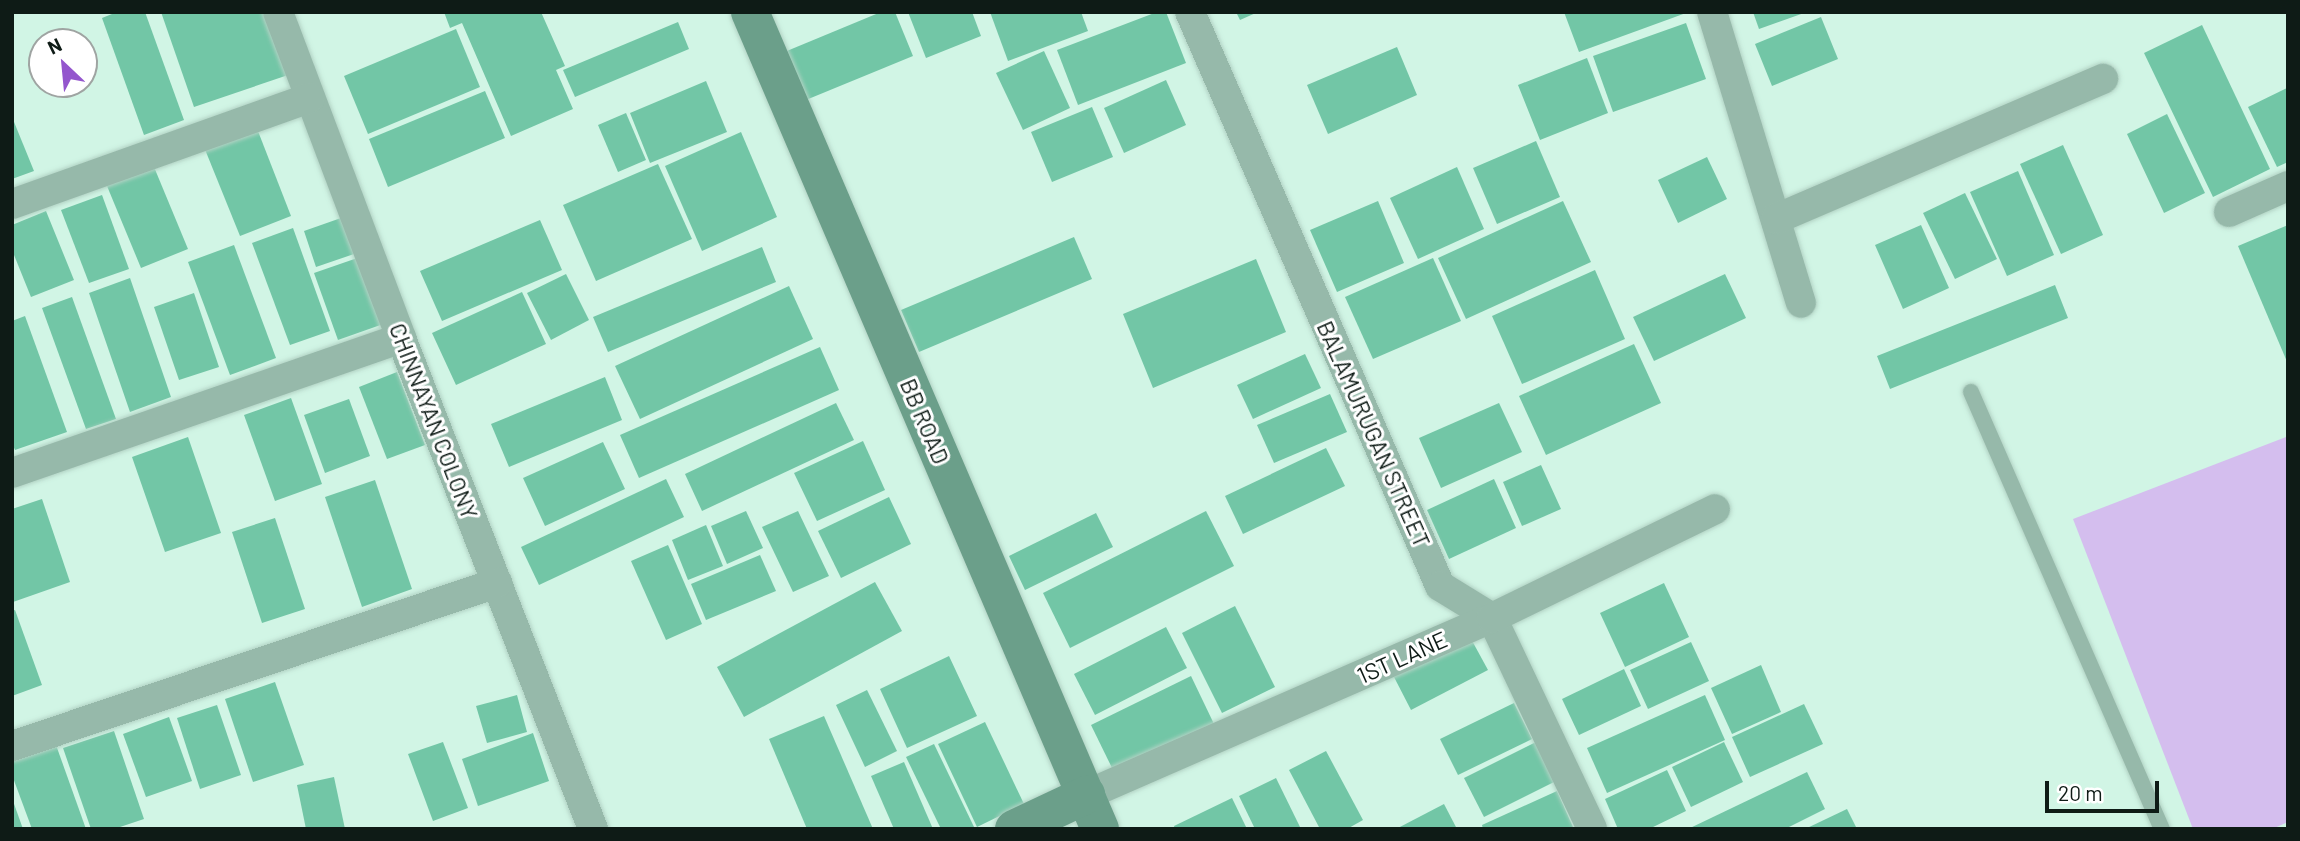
<!DOCTYPE html>
<html>
<head>
<meta charset="utf-8">
<style>
	body { margin:0 }
	#map { position:relative; width:2300px; height:841px; overflow:hidden; background:#d1f5e5; font-family:Barlow,sans-serif }
	div>[style] { position:absolute }
	[style*='--x'] { left:calc(var(--x)*1px); top:calc(var(--y)*1px); width:calc(var(--w)*1px); rotate:calc(var(--a)*1deg) }
	.green>* { inset:0; background:#d4beee }
	.building>* { inset:0; background:#72c6a6 }
	.roads { filter:drop-shadow(0 0 2px #b2d2c4) drop-shadow(0 0 2px #b2d2c4) }
	.lane>* { height:16px; margin:-8px; padding:0 8px; transform-origin:8px; border-radius:8px; background:#96b9aa }
	.street>* { height:30px; margin:-15px; padding:0 15px; transform-origin:15px; border-radius:15px; background:#96b9aa }
	.secondary>* { height:38px; margin:-19px; padding:0 19px; transform-origin:19px; border-radius:19px; background:#6b9f8a }
	span { translate:-50% -50%; white-space:nowrap; text-align:center; line-height:1.15; -webkit-text-stroke:6px #fff; paint-order:stroke }
	.street-label { font-size:23px; color:#0e1b16 }
	.frame { position:absolute; inset:0; border:14px solid #0e1b16; pointer-events:none }
	.north { position:absolute; left:28px; top:28px; width:70px; height:70px; box-sizing:border-box; background:#fff; border:2px solid #9fa4a2; border-radius:50%; rotate:334deg; font-size:19px; font-weight:700; line-height:28px; text-align:center; color:#0e1b16 }
	.north::after { content:''; display:block; margin:auto; width:24px; height:32px; background:#9456cd; clip-path:polygon(50% 0,100% 100%,50% 72%,0 100%) }
	.scale { position:absolute; left:2045px; top:781px; width:114px; height:32px; box-sizing:border-box; border:4px solid #0e1b16; border-top:0; padding-left:9px; font-size:21px; line-height:24px; white-space:nowrap; color:#0e1b16; -webkit-text-stroke:5px #fff; paint-order:stroke }
</style>
</head>
<body>
<div id="map">
	<div class="green">
		<div style="clip-path:polygon(2286px 437px,2288px 822px,2272px 829px,2193px 829px,2073px 519px)"></div>
	</div>
	<div class="building">
		<div style="clip-path:polygon(117px 12px,145px 12px,184px 120px,144px 135px,102px 18px)"></div>
		<div style="clip-path:polygon(161px 12px,270px 12px,291px 74px,194px 107px)"></div>
		<div style="clip-path:polygon(444px 12px,541px 12px,565px 66px,556px 70px,573px 109px,511px 136px,462px 23px,450px 28px)"></div>
		<div style="clip-path:polygon(881px 12px,895px 12px,913px 56px,801px 102px,782px 53px)"></div>
		<div style="clip-path:polygon(908px 12px,972px 12px,981px 36px,926px 58px)"></div>
		<div style="clip-path:polygon(990px 12px,1081px 12px,1088px 31px,1008px 61px)"></div>
		<div style="clip-path:polygon(1157px 12px,1166px 12px,1186px 63px,1078px 105px,1057px 50px)"></div>
		<div style="clip-path:polygon(1236px 12px,1258px 12px,1240px 20px)"></div>
		<div style="clip-path:polygon(1564px 12px,1686px 12px,1686px 13px,1579px 52px)"></div>
		<div style="clip-path:polygon(1753px 12px,1804px 12px,1804px 13px,1759px 29px)"></div>
		<div style="clip-path:polygon(1821px 17px,1838px 59px,1772px 86px,1755px 44px)"></div>
		<div style="clip-path:polygon(678px 22px,689px 49px,575px 97px,563px 70px)"></div>
		<div style="clip-path:polygon(1686px 23px,1706px 79px,1613px 112px,1593px 56px)"></div>
		<div style="clip-path:polygon(2202px 25px,2270px 169px,2213px 197px,2144px 53px)"></div>
		<div style="clip-path:polygon(456px 29px,480px 87px,368px 134px,344px 76px)"></div>
		<div style="clip-path:polygon(1397px 47px,1417px 95px,1328px 134px,1307px 85px)"></div>
		<div style="clip-path:polygon(1044px 51px,1070px 108px,1023px 130px,996px 73px)"></div>
		<div style="clip-path:polygon(1587px 58px,1608px 113px,1540px 140px,1518px 85px)"></div>
		<div style="clip-path:polygon(1166px 80px,1186px 125px,1124px 153px,1104px 108px)"></div>
		<div style="clip-path:polygon(706px 81px,727px 132px,650px 163px,630px 113px)"></div>
		<div style="clip-path:polygon(2287px 88px,2288px 162px,2277px 167px,2248px 107px)"></div>
		<div style="clip-path:polygon(485px 91px,505px 138px,388px 187px,369px 139px)"></div>
		<div style="clip-path:polygon(1092px 107px,1113px 157px,1052px 182px,1031px 132px)"></div>
		<div style="clip-path:polygon(626px 113px,646px 160px,618px 172px,598px 125px)"></div>
		<div style="clip-path:polygon(2167px 114px,2205px 193px,2164px 213px,2127px 134px)"></div>
		<div style="clip-path:polygon(12px 117px,34px 171px,12px 179px)"></div>
		<div style="clip-path:polygon(256px 126px,291px 216px,240px 236px,204px 147px)"></div>
		<div style="clip-path:polygon(741px 132px,777px 217px,702px 251px,665px 166px)"></div>
		<div style="clip-path:polygon(1536px 141px,1560px 197px,1497px 224px,1473px 168px)"></div>
		<div style="clip-path:polygon(2063px 145px,2103px 235px,2061px 254px,2020px 164px)"></div>
		<div style="clip-path:polygon(1707px 157px,1727px 199px,1678px 223px,1658px 180px)"></div>
		<div style="clip-path:polygon(658px 164px,692px 239px,596px 281px,563px 205px)"></div>
		<div style="clip-path:polygon(154px 167px,188px 249px,141px 268px,107px 186px)"></div>
		<div style="clip-path:polygon(1457px 167px,1484px 229px,1418px 259px,1390px 198px)"></div>
		<div style="clip-path:polygon(2018px 171px,2054px 255px,2007px 276px,1970px 192px)"></div>
		<div style="clip-path:polygon(1965px 193px,1997px 259px,1955px 279px,1923px 213px)"></div>
		<div style="clip-path:polygon(102px 195px,129px 269px,89px 283px,61px 210px)"></div>
		<div style="clip-path:polygon(1378px 201px,1404px 263px,1337px 292px,1310px 230px)"></div>
		<div style="clip-path:polygon(1563px 201px,1591px 262px,1466px 319px,1438px 258px)"></div>
		<div style="clip-path:polygon(46px 211px,74px 280px,31px 297px,12px 250px,12px 225px)"></div>
		<div style="clip-path:polygon(341px 218px,354px 254px,316px 267px,304px 231px)"></div>
		<div style="clip-path:polygon(540px 220px,562px 270px,442px 321px,420px 271px)"></div>
		<div style="clip-path:polygon(1921px 225px,1949px 288px,1903px 309px,1875px 245px)"></div>
		<div style="clip-path:polygon(2288px 225px,2288px 364px,2238px 246px)"></div>
		<div style="clip-path:polygon(293px 228px,330px 331px,290px 345px,252px 243px)"></div>
		<div style="clip-path:polygon(1074px 237px,1092px 279px,919px 352px,901px 310px)"></div>
		<div style="clip-path:polygon(234px 245px,276px 358px,230px 375px,188px 262px)"></div>
		<div style="clip-path:polygon(762px 247px,776px 282px,608px 352px,593px 317px)"></div>
		<div style="clip-path:polygon(366px 255px,389px 322px,338px 340px,314px 273px)"></div>
		<div style="clip-path:polygon(1433px 258px,1461px 321px,1373px 359px,1345px 297px)"></div>
		<div style="clip-path:polygon(1256px 259px,1286px 332px,1153px 388px,1123px 314px)"></div>
		<div style="clip-path:polygon(1595px 270px,1625px 339px,1522px 384px,1492px 316px)"></div>
		<div style="clip-path:polygon(566px 274px,589px 320px,551px 340px,527px 293px)"></div>
		<div style="clip-path:polygon(1725px 274px,1746px 318px,1654px 361px,1633px 317px)"></div>
		<div style="clip-path:polygon(130px 278px,171px 397px,130px 412px,89px 293px)"></div>
		<div style="clip-path:polygon(2055px 285px,2068px 318px,1890px 389px,1877px 356px)"></div>
		<div style="clip-path:polygon(789px 286px,813px 339px,640px 419px,615px 366px)"></div>
		<div style="clip-path:polygon(522px 292px,546px 344px,456px 385px,432px 333px)"></div>
		<div style="clip-path:polygon(194px 293px,219px 367px,179px 380px,154px 307px)"></div>
		<div style="clip-path:polygon(72px 297px,116px 419px,86px 429px,42px 308px)"></div>
		<div style="clip-path:polygon(25px 316px,67px 432px,15px 450px,12px 443px,12px 321px)"></div>
		<div style="clip-path:polygon(1634px 344px,1661px 403px,1546px 455px,1519px 396px)"></div>
		<div style="clip-path:polygon(820px 347px,839px 390px,639px 478px,620px 435px)"></div>
		<div style="clip-path:polygon(1305px 354px,1321px 388px,1253px 419px,1237px 385px)"></div>
		<div style="clip-path:polygon(397px 372px,425px 445px,387px 459px,359px 387px)"></div>
		<div style="clip-path:polygon(605px 377px,622px 420px,509px 467px,491px 424px)"></div>
		<div style="clip-path:polygon(1330px 394px,1347px 432px,1274px 463px,1257px 425px)"></div>
		<div style="clip-path:polygon(291px 398px,322px 484px,275px 501px,244px 415px)"></div>
		<div style="clip-path:polygon(349px 399px,370px 456px,325px 473px,304px 415px)"></div>
		<div style="clip-path:polygon(836px 403px,854px 440px,702px 511px,685px 474px)"></div>
		<div style="clip-path:polygon(1499px 403px,1522px 452px,1441px 488px,1419px 438px)"></div>
		<div style="clip-path:polygon(188px 437px,221px 533px,165px 552px,132px 457px)"></div>
		<div style="clip-path:polygon(863px 441px,885px 490px,817px 521px,794px 473px)"></div>
		<div style="clip-path:polygon(603px 442px,625px 489px,545px 526px,523px 478px)"></div>
		<div style="clip-path:polygon(1326px 448px,1345px 486px,1243px 534px,1225px 496px)"></div>
		<div style="clip-path:polygon(1541px 465px,1561px 509px,1522px 526px,1503px 482px)"></div>
		<div style="clip-path:polygon(666px 479px,684px 517px,539px 585px,521px 547px)"></div>
		<div style="clip-path:polygon(1494px 479px,1516px 528px,1449px 559px,1427px 510px)"></div>
		<div style="clip-path:polygon(375px 480px,412px 589px,362px 607px,325px 497px)"></div>
		<div style="clip-path:polygon(889px 497px,911px 544px,841px 578px,818px 531px)"></div>
		<div style="clip-path:polygon(42px 499px,70px 582px,13px 602px,12px 509px)"></div>
		<div style="clip-path:polygon(746px 511px,763px 548px,727px 564px,711px 526px)"></div>
		<div style="clip-path:polygon(798px 511px,829px 576px,793px 592px,762px 527px)"></div>
		<div style="clip-path:polygon(1206px 511px,1234px 566px,1070px 648px,1043px 593px)"></div>
		<div style="clip-path:polygon(1096px 513px,1113px 547px,1025px 590px,1009px 556px)"></div>
		<div style="clip-path:polygon(275px 518px,305px 609px,262px 623px,232px 532px)"></div>
		<div style="clip-path:polygon(706px 525px,723px 566px,688px 580px,672px 540px)"></div>
		<div style="clip-path:polygon(668px 545px,702px 624px,666px 640px,631px 561px)"></div>
		<div style="clip-path:polygon(760px 555px,776px 591px,706px 620px,691px 584px)"></div>
		<div style="clip-path:polygon(875px 582px,902px 631px,744px 717px,717px 667px)"></div>
		<div style="clip-path:polygon(1664px 583px,1689px 637px,1625px 667px,1600px 613px)"></div>
		<div style="clip-path:polygon(1235px 606px,1275px 687px,1222px 713px,1182px 633px)"></div>
		<div style="clip-path:polygon(15px 610px,42px 685px,12px 696px,12px 611px)"></div>
		<div style="clip-path:polygon(1166px 627px,1187px 668px,1095px 715px,1074px 674px)"></div>
		<div style="clip-path:polygon(1470px 637px,1488px 670px,1411px 710px,1394px 677px)"></div>
		<div style="clip-path:polygon(1691px 642px,1709px 681px,1648px 709px,1630px 670px)"></div>
		<div style="clip-path:polygon(949px 656px,977px 716px,907px 748px,880px 689px)"></div>
		<div style="clip-path:polygon(1761px 665px,1781px 712px,1732px 734px,1711px 688px)"></div>
		<div style="clip-path:polygon(1624px 669px,1641px 706px,1579px 735px,1562px 699px)"></div>
		<div style="clip-path:polygon(1191px 676px,1214px 724px,1114px 772px,1091px 725px)"></div>
		<div style="clip-path:polygon(275px 682px,304px 765px,253px 782px,225px 699px)"></div>
		<div style="clip-path:polygon(867px 690px,897px 751px,865px 767px,836px 705px)"></div>
		<div style="clip-path:polygon(517px 695px,527px 732px,487px 743px,476px 706px)"></div>
		<div style="clip-path:polygon(1705px 695px,1725px 740px,1607px 793px,1587px 748px)"></div>
		<div style="clip-path:polygon(1514px 703px,1532px 739px,1458px 775px,1440px 739px)"></div>
		<div style="clip-path:polygon(1804px 704px,1823px 744px,1750px 777px,1732px 737px)"></div>
		<div style="clip-path:polygon(217px 705px,241px 775px,200px 789px,177px 718px)"></div>
		<div style="clip-path:polygon(824px 716px,873px 829px,807px 829px,769px 739px)"></div>
		<div style="clip-path:polygon(169px 717px,192px 781px,146px 797px,123px 734px)"></div>
		<div style="clip-path:polygon(985px 722px,1024px 804px,977px 827px,938px 744px)"></div>
		<div style="clip-path:polygon(114px 731px,144px 819px,114px 829px,91px 829px,63px 748px)"></div>
		<div style="clip-path:polygon(533px 733px,549px 781px,478px 806px,462px 759px)"></div>
		<div style="clip-path:polygon(443px 742px,468px 808px,433px 821px,408px 754px)"></div>
		<div style="clip-path:polygon(1536px 742px,1556px 781px,1484px 817px,1464px 778px)"></div>
		<div style="clip-path:polygon(1724px 742px,1743px 782px,1691px 807px,1672px 767px)"></div>
		<div style="clip-path:polygon(934px 744px,975px 829px,941px 829px,906px 757px)"></div>
		<div style="clip-path:polygon(56px 745px,86px 829px,32px 829px,12px 775px,12px 760px)"></div>
		<div style="clip-path:polygon(1326px 751px,1363px 820px,1347px 829px,1320px 829px,1289px 770px)"></div>
		<div style="clip-path:polygon(904px 762px,933px 829px,894px 829px,871px 776px)"></div>
		<div style="clip-path:polygon(1667px 770px,1686px 811px,1649px 829px,1618px 829px,1605px 799px)"></div>
		<div style="clip-path:polygon(1807px 772px,1825px 809px,1785px 829px,1688px 829px)"></div>
		<div style="clip-path:polygon(334px 777px,345px 829px,306px 829px,297px 785px)"></div>
		<div style="clip-path:polygon(1276px 778px,1301px 829px,1255px 829px,1239px 796px)"></div>
		<div style="clip-path:polygon(1557px 791px,1573px 827px,1483px 829px,1482px 825px)"></div>
		<div style="clip-path:polygon(1232px 798px,1247px 829px,1175px 829px,1174px 826px)"></div>
		<div style="clip-path:polygon(13px 801px,23px 829px,12px 829px)"></div>
		<div style="clip-path:polygon(1444px 804px,1457px 829px,1396px 829px)"></div>
		<div style="clip-path:polygon(1847px 809px,1857px 829px,1805px 829px)"></div>
	</div>
	<div class="roads">
		<div class="lane">
			<div style="--x:1971;--y:392;--w:477;--a:66.4"></div>
		</div>
		<div class="street">
			<div style="--x:278;--y:12;--w:348;--a:69.3"></div>
			<div style="--x:401;--y:338;--w:527;--a:68.64"></div>
			<div style="--x:1190;--y:12;--w:626;--a:66.46"></div>
			<div style="--x:1440;--y:586;--w:61;--a:31.6"></div>
			<div style="--x:1492;--y:618;--w:233;--a:64.6"></div>
			<div style="--x:1712;--y:12;--w:304;--a:73"></div>
			<div style="--x:12;--y:204;--w:316;--a:-19.6"></div>
			<div style="--x:2229;--y:212;--w:64;--a:-23.8"></div>
			<div style="--x:1776;--y:219;--w:356;--a:-23.2"></div>
			<div style="--x:12;--y:473;--w:412;--a:-19.1"></div>
			<div style="--x:12;--y:746;--w:512;--a:-18.58"></div>
			<div style="--x:1086;--y:795;--w:443;--a:-23.6"></div>
			<div style="--x:1492;--y:618;--w:248;--a:-26"></div>
		</div>
		<div class="secondary">
			<div style="--x:750;--y:12;--w:889;--a:66.81"></div>
			<div style="--x:1014;--y:829;--w:80;--a:-25.3"></div>
		</div>
	</div>
	<div class="street-label">
		<span style="left:434px;top:421px;rotate:69deg">CHINNAYAN COLONY</span>
		<span style="left:925px;top:421px;rotate:67deg">BB ROAD</span>
		<span style="left:1374px;top:434px;rotate:66deg">BALAMURUGAN STREET</span>
		<span style="left:1402px;top:657px;rotate:-24deg">1ST LANE</span>
	</div>
	<div class="frame"></div>
	<div class="north">N</div>
	<div class="scale">20 m</div>
</div>
</body>
</html>
